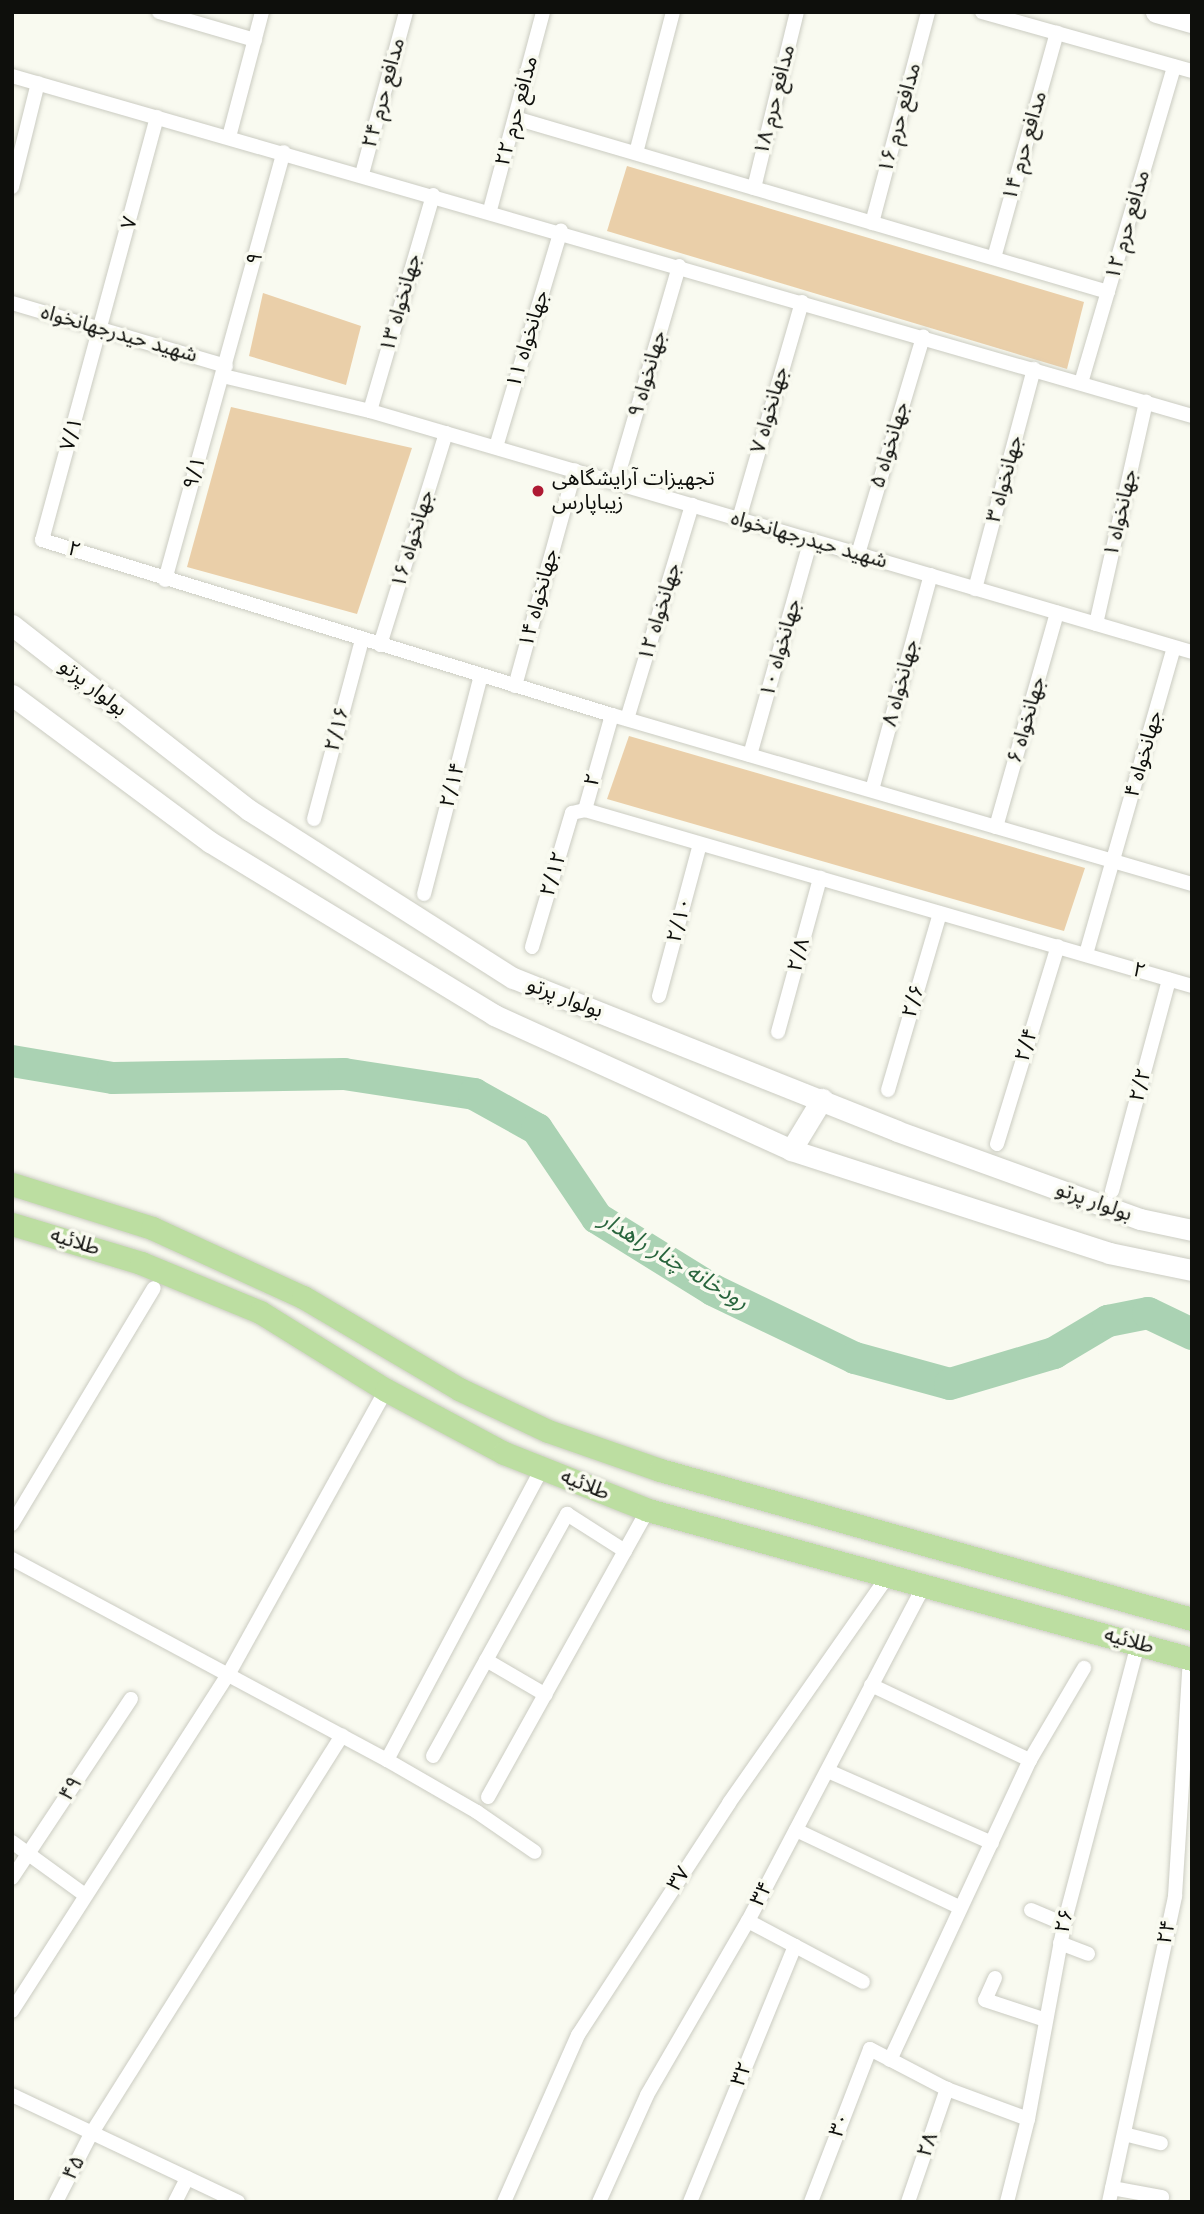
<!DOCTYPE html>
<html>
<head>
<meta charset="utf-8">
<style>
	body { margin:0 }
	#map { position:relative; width:1204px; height:2214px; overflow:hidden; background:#f9faf0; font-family:"Varela Round","Noto Sans Arabic",sans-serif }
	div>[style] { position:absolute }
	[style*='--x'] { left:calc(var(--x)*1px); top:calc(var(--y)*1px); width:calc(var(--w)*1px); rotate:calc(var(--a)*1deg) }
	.green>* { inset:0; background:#eacfa9 }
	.river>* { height:32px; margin:-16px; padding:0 16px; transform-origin:16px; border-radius:16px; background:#aad2b3 }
	.roads { filter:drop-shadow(0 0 2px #cbccc2) drop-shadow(0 0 2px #cbccc2) }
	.street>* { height:14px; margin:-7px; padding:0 7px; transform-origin:7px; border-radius:7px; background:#fff }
	.secondary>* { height:21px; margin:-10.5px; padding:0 10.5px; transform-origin:10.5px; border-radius:10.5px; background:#fff }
	.primary>* { height:23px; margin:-11.5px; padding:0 11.5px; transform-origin:11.5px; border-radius:11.5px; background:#bcdea1 }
	.dots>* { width:19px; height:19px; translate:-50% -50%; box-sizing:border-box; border:4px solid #f9faf0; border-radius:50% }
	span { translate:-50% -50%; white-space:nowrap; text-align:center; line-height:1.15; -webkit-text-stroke:7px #f9faf0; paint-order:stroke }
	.street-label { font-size:21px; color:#0e0f0c }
	.poi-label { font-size:21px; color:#0e0f0c }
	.left { translate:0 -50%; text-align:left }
	.water-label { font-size:23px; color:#29653d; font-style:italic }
	.frame { position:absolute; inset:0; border:14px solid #0e0f0c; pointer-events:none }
</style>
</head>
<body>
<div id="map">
	<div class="green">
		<div style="clip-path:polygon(627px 166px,1084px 302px,1067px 369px,607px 231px)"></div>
		<div style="clip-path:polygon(263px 293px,361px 326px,346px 385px,249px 356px)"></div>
		<div style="clip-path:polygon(231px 407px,412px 448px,357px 614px,187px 567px)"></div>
		<div style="clip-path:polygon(629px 736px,1085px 868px,1064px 931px,607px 799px)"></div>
	</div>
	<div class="river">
		<div style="--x:12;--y:1061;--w:102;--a:9.6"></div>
		<div style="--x:113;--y:1078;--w:231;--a:-1"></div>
		<div style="--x:344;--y:1074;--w:132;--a:8.7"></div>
		<div style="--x:474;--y:1094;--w:72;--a:29.1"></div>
		<div style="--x:537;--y:1129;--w:107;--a:56"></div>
		<div style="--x:597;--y:1218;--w:137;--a:31.8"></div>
		<div style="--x:713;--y:1290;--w:157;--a:25.6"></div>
		<div style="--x:855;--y:1358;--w:98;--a:15.3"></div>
		<div style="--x:950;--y:1384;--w:109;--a:-16.6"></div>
		<div style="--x:1054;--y:1353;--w:63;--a:-30.7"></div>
		<div style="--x:1108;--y:1321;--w:41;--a:-11.3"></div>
		<div style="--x:1148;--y:1313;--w:49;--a:25.5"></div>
	</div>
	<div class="roads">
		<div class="street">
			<div style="--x:159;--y:12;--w:100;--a:16.3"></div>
			<div style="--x:982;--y:12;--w:218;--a:15.7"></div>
			<div style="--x:12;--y:76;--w:1228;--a:16.07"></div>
			<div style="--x:157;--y:117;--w:438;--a:105.2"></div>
			<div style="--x:42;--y:540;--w:596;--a:17.07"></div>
			<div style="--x:612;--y:715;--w:99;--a:105.9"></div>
			<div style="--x:585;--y:810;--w:632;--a:16.17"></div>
			<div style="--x:515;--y:118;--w:618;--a:16.35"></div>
			<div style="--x:229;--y:137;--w:129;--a:-75.2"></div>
			<div style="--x:636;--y:153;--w:146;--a:-75.3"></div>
			<div style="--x:362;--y:174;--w:168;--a:-74.8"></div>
			<div style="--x:12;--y:187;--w:107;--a:-76"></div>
			<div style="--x:754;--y:188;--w:181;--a:-76.3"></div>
			<div style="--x:490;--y:210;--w:205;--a:-75"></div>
			<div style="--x:872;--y:223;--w:218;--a:-75.1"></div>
			<div style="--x:994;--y:258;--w:234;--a:-74.4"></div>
			<div style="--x:12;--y:303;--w:223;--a:16.4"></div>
			<div style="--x:223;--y:376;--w:151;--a:13.4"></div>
			<div style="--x:370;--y:411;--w:857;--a:16.34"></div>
			<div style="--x:1081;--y:383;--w:330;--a:-73.6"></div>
			<div style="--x:370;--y:411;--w:225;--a:-73.7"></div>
			<div style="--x:496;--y:447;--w:226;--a:-73.3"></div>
			<div style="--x:616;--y:482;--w:225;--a:-73.7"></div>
			<div style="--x:739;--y:519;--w:226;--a:-73.8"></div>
			<div style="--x:858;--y:554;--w:227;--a:-73.3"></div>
			<div style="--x:165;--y:580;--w:444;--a:-74.5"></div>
			<div style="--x:975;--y:589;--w:228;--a:-75"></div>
			<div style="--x:1096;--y:624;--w:228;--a:-77.3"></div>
			<div style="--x:380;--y:645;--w:222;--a:-72.7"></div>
			<div style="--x:515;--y:686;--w:224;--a:-74.5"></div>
			<div style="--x:612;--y:715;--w:604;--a:16.25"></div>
			<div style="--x:627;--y:719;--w:224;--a:-73.1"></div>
			<div style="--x:750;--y:755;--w:223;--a:-74.2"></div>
			<div style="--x:872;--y:790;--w:223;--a:-74.7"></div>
			<div style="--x:314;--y:819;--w:185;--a:-75"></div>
			<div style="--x:996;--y:827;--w:223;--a:-74.1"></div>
			<div style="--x:424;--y:894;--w:226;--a:-75.4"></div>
			<div style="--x:532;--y:947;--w:140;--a:-73.4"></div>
			<div style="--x:572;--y:813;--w:13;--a:-13"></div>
			<div style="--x:1086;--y:954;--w:319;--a:-74"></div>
			<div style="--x:659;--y:996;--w:157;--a:-74.9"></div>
			<div style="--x:778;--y:1032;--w:160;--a:-74.7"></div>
			<div style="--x:888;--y:1090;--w:184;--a:-73.6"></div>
			<div style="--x:997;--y:1144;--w:207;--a:-72.9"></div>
			<div style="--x:1112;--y:1191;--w:219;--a:-74.9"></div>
			<div style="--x:12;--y:1524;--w:275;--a:-59"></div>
			<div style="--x:12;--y:1559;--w:425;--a:28.2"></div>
			<div style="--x:387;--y:1760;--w:104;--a:30"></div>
			<div style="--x:477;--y:1812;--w:70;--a:34.6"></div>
			<div style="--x:486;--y:1660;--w:69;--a:30.3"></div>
			<div style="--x:871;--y:1685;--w:176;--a:25.3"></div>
			<div style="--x:433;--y:1756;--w:277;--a:-61"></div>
			<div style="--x:567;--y:1514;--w:69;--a:32.5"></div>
			<div style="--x:387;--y:1760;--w:331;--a:-62"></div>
			<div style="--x:828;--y:1771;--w:179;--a:23.7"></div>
			<div style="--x:488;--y:1797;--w:329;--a:-60.9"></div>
			<div style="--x:796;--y:1830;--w:180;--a:25.3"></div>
			<div style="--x:12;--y:1842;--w:90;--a:36"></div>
			<div style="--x:12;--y:1878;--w:215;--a:-56.4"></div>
			<div style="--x:1031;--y:1910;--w:36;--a:23"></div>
			<div style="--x:748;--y:1921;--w:130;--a:27.9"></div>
			<div style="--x:1060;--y:1943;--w:30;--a:21"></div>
			<div style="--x:995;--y:1978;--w:24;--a:114"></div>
			<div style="--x:985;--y:2000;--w:64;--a:18.2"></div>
			<div style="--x:12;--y:2011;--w:399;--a:-57.3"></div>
			<div style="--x:228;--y:1675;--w:326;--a:-61"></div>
			<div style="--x:890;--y:2060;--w:331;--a:-65"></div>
			<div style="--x:1030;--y:1760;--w:107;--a:-59.6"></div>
			<div style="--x:12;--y:2095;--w:250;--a:25.3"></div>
			<div style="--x:1124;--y:2134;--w:38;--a:14"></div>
			<div style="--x:1112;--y:2188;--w:51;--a:10.2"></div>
			<div style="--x:56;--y:2202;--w:76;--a:-62.8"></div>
			<div style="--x:91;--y:2134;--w:471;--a:-57.8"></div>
			<div style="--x:175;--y:2202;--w:27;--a:-63"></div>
			<div style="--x:504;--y:2202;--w:183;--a:-66.1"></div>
			<div style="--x:578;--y:2035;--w:277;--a:-56.9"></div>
			<div style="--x:729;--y:1803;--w:277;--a:-55"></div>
			<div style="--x:599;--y:2202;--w:117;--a:-65.8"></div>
			<div style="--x:647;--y:2095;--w:201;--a:-59.9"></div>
			<div style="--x:748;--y:1921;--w:378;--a:-62.3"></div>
			<div style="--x:690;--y:2202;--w:277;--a:-67.7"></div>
			<div style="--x:811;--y:2202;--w:164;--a:-68.9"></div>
			<div style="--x:870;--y:2049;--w:87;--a:27.5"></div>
			<div style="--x:947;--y:2089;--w:86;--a:20.3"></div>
			<div style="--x:908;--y:2202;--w:120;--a:-71"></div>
			<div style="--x:1007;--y:2202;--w:86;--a:-75.8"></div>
			<div style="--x:1028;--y:2119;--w:198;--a:-79.5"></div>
			<div style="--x:1064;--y:1924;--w:291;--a:-75.2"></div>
			<div style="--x:1109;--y:2202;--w:313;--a:-77.8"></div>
			<div style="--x:1175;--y:1896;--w:238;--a:-86.4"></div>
		</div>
		<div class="secondary">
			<div style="--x:1156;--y:12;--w:37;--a:16"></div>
			<div style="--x:12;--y:625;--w:301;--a:38"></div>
			<div style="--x:249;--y:810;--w:313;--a:32.5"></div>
			<div style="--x:513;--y:978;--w:413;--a:21.7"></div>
			<div style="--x:897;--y:1131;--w:258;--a:19.9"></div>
			<div style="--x:1140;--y:1219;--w:53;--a:11.9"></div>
			<div style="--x:12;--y:695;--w:247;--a:36.6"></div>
			<div style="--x:210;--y:842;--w:333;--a:31.3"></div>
			<div style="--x:494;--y:1015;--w:326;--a:24.4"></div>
			<div style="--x:791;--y:1150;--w:334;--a:17.9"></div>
			<div style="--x:1109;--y:1253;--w:85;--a:11.6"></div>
			<div style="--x:791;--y:1150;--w:60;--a:-58.7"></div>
		</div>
		<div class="primary">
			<div style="--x:12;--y:1184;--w:147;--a:17.4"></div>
			<div style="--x:152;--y:1228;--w:166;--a:24.6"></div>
			<div style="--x:303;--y:1297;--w:181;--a:30.5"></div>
			<div style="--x:459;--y:1389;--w:98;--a:25.3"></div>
			<div style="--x:548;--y:1431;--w:119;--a:19.2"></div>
			<div style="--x:660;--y:1470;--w:552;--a:15.65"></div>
			<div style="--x:12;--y:1224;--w:135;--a:16.8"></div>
			<div style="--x:141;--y:1263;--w:129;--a:22.4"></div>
			<div style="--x:260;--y:1312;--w:148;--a:31.8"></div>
			<div style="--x:386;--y:1390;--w:134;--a:28.1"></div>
			<div style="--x:504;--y:1453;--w:155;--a:21.6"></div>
			<div style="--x:648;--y:1510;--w:564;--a:15.32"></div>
		</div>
	</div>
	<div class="dots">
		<div style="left:538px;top:491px;background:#ae1a33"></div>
	</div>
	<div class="street-label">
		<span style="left:384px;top:93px;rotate:-75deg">مدافع حرم ۲۴</span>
		<span style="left:775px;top:100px;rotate:-76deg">مدافع حرم ۱۸</span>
		<span style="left:517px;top:111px;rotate:-75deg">مدافع حرم ۲۲</span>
		<span style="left:900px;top:118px;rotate:-75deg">مدافع حرم ۱۶</span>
		<span style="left:1025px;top:146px;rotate:-74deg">مدافع حرم ۱۴</span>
		<span style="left:130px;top:223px;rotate:-76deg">۷</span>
		<span style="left:1128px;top:225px;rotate:-74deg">مدافع حرم ۱۲</span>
		<span style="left:255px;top:259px;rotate:-75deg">۹</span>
		<span style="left:401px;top:303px;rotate:-74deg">جهانخواه ۱۳</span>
		<span style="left:119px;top:334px;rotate:16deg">شهید حیدرجهانخواه</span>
		<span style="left:528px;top:339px;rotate:-73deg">جهانخواه ۱۱</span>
		<span style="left:648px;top:374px;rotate:-74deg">جهانخواه ۹</span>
		<span style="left:770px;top:410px;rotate:-74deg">جهانخواه ۷</span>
		<span style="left:72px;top:434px;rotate:-74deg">۷/۱</span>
		<span style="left:890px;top:445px;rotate:-73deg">جهانخواه ۵</span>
		<span style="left:195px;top:473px;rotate:-74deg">۹/۱</span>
		<span style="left:1005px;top:479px;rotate:-75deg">جهانخواه ۳</span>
		<span style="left:1121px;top:513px;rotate:-77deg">جهانخواه ۱</span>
		<span style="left:413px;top:539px;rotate:-73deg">جهانخواه ۱۶</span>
		<span style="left:809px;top:540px;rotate:16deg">شهید حیدرجهانخواه</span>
		<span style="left:74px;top:550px;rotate:18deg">۲</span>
		<span style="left:539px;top:598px;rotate:-75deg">جهانخواه ۱۴</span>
		<span style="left:660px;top:612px;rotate:-73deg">جهانخواه ۱۲</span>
		<span style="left:781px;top:648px;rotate:-74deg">جهانخواه ۱۰</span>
		<span style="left:901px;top:683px;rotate:-75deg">جهانخواه ۸</span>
		<span style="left:93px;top:688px;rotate:38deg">بولوار پرتو</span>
		<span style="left:1027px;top:720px;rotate:-74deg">جهانخواه ۶</span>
		<span style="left:338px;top:729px;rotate:-75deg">۲/۱۶</span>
		<span style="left:1144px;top:754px;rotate:-74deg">جهانخواه ۴</span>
		<span style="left:593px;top:780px;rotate:-74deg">۲</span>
		<span style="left:453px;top:785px;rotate:-75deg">۲/۱۴</span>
		<span style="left:554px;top:874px;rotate:-73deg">۲/۱۲</span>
		<span style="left:680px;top:920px;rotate:-75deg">۲/۱۰</span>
		<span style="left:799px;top:955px;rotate:-75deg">۲/۸</span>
		<span style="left:1139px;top:971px;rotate:17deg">۲</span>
		<span style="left:565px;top:998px;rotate:21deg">بولوار پرتو</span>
		<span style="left:914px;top:1001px;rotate:-74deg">۲/۶</span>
		<span style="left:1027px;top:1045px;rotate:-73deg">۲/۴</span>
		<span style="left:1141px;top:1085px;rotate:-75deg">۲/۲</span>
		<span style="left:1094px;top:1202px;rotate:20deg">بولوار پرتو</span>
		<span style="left:75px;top:1242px;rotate:17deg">طلائیه</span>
		<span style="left:585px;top:1485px;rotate:22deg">طلائیه</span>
		<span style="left:1129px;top:1641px;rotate:15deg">طلائیه</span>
		<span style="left:71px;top:1789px;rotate:-56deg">۴۹</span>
		<span style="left:679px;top:1879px;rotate:-57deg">۳۷</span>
		<span style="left:762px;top:1894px;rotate:-62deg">۳۴</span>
		<span style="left:1065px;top:1921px;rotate:-77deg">۲۶</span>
		<span style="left:1167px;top:1932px;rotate:-78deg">۲۴</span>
		<span style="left:742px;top:2074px;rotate:-68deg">۳۲</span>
		<span style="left:840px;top:2125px;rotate:-69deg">۳۰</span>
		<span style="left:928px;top:2145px;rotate:-71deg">۲۸</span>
		<span style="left:74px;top:2168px;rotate:-62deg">۴۵</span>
	</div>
	<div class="poi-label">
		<span class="left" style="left:552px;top:491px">تجهیزات آرایشگاهی<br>زیباپارس</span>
	</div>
	<div class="water-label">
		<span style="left:674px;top:1261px;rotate:31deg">رودخانه چنار راهدار</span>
	</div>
	<div class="frame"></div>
</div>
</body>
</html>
